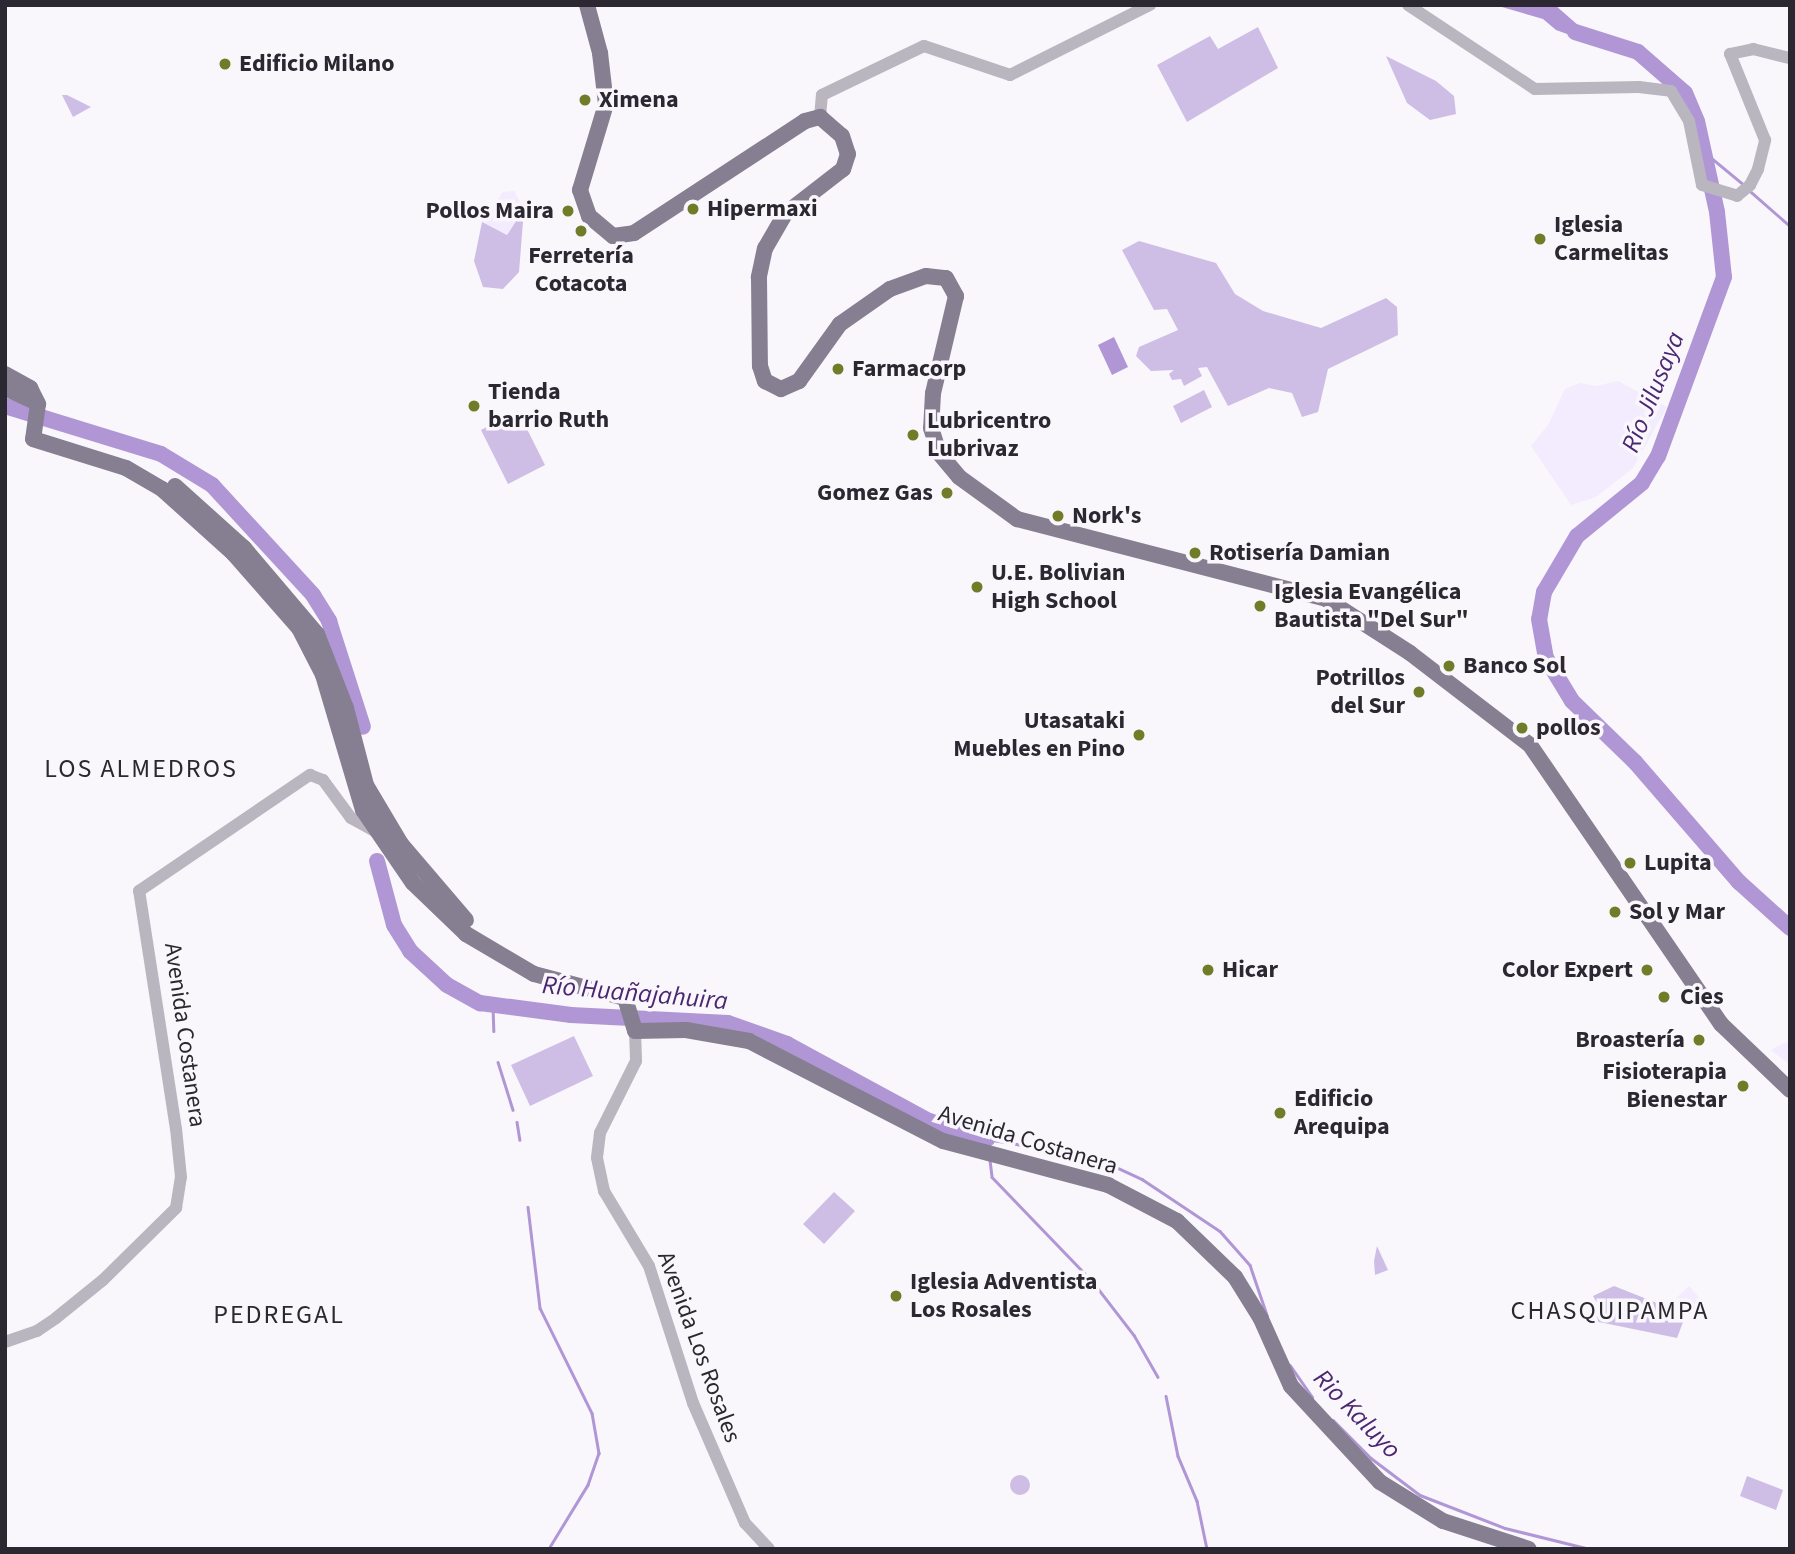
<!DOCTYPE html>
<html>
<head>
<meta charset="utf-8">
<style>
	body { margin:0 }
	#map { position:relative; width:1795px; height:1554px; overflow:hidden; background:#f9f7fc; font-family:"Source Sans 3",sans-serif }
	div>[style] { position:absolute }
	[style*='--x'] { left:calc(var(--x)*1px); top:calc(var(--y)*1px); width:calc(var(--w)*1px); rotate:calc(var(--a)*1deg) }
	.built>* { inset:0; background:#f3ebfe }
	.green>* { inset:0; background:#cebee6 }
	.round { border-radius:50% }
	.water>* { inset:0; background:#b196d5 }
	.stream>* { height:2.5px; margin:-1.25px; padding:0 1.25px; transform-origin:1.25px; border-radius:1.25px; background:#b196d5 }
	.river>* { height:16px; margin:-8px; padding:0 8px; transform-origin:8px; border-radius:8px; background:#b196d5 }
	.minor>* { height:12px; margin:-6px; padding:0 6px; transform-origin:6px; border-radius:6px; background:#bab6c0 }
	.major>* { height:16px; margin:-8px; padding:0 8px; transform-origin:8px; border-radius:8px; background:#867e91 }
	.dots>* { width:19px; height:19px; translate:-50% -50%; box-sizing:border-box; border:4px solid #f9f7fc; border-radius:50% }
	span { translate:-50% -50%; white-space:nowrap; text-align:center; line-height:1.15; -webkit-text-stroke:7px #f9f7fc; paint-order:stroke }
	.poi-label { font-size:24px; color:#2c2831; font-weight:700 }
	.left { translate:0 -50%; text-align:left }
	.right { translate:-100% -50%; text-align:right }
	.street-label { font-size:24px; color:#2c2831 }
	.water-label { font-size:26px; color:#4b2771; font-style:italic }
	.neighbourhood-label { font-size:26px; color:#2c2831; letter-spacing:2px }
	.frame { position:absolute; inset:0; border:7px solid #2c2831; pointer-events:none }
</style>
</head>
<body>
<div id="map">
	<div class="built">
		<div style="clip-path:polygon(514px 191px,524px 209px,507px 235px,482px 222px,503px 192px)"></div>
		<div style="clip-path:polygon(1618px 381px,1667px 407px,1633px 468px,1596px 497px,1571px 505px,1531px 446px,1548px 425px,1565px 389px,1580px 383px,1596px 386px)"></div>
		<div style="clip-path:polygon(1790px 1040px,1790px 1065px,1771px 1050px)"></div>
		<div style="clip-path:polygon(1689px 1286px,1702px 1301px,1685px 1317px,1671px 1303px)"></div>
	</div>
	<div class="green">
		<div style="clip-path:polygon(1258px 27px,1278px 68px,1187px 122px,1157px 65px,1210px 36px,1218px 49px)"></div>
		<div style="clip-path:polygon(1386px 56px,1436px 81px,1454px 96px,1456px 114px,1430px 120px,1407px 103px)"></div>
		<div style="clip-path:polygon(62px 95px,67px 95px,91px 107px,73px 117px)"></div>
		<div style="clip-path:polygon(524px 209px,519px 272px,503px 289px,483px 287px,474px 261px,482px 222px,507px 235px)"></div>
		<div style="clip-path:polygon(1139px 241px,1216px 263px,1235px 294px,1263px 311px,1321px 328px,1386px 298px,1397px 307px,1398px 335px,1328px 369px,1318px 412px,1302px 417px,1292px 393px,1269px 388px,1228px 406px,1207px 367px,1198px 368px,1202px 376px,1184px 386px,1181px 379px,1172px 380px,1169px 374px,1174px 370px,1151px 371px,1136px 356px,1139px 347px,1178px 330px,1167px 309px,1154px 310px,1122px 250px)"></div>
		<div style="clip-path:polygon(1204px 390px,1212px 407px,1181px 423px,1173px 406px)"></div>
		<div style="clip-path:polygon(518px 411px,545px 465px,508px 484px,481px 430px)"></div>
		<div style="clip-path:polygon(574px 1036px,593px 1076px,530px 1106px,511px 1065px)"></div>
		<div style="clip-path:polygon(834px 1192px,855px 1211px,824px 1244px,803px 1224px)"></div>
		<div style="clip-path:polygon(1377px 1246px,1388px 1270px,1375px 1275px,1374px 1261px)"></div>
		<div style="clip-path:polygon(1614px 1286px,1677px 1311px,1685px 1317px,1677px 1338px,1594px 1321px,1594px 1315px,1602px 1312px,1593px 1296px)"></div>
		<div class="round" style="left:1010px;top:1475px;width:20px;height:20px"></div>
		<div style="clip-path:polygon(1747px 1476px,1783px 1490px,1776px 1510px,1740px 1496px)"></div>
	</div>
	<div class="water">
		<div style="clip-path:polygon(1495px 5px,1555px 5px,1603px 47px,1556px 30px,1543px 19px)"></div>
		<div style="clip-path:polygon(1114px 337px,1128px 367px,1112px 375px,1098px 345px)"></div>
	</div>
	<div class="stream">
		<div style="--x:1703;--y:151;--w:52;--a:39.5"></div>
		<div style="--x:1750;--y:191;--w:53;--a:41.2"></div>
		<div style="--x:493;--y:1007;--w:24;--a:88"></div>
		<div style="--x:498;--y:1062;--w:50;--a:72.6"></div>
		<div style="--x:517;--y:1122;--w:18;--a:81"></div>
		<div style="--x:987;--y:1145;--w:6;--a:-90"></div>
		<div style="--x:987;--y:1139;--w:78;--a:9.6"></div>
		<div style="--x:1064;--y:1152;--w:42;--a:13.7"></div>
		<div style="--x:1105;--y:1162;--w:41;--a:24.7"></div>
		<div style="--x:1142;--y:1179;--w:94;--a:33.7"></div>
		<div style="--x:1220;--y:1231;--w:45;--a:48.6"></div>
		<div style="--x:1250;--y:1265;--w:53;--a:71.2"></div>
		<div style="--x:990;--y:1160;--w:17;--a:83"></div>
		<div style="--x:992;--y:1177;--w:146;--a:46.1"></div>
		<div style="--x:1093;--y:1282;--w:67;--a:52.3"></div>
		<div style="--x:1134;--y:1335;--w:48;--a:60.3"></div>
		<div style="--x:528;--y:1207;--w:102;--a:83.2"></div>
		<div style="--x:540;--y:1308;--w:117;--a:63.7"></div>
		<div style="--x:592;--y:1413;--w:41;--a:80.1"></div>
		<div style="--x:599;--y:1453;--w:34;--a:109"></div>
		<div style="--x:588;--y:1485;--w:75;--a:121.4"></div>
		<div style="--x:1290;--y:1365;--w:39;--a:55"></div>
		<div style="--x:1166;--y:1396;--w:61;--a:78.7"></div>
		<div style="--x:1178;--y:1456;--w:49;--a:67.1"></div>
		<div style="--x:1197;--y:1501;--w:49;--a:78.2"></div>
		<div style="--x:1333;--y:1420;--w:54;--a:45"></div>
		<div style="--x:1371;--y:1458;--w:61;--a:37.1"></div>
		<div style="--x:1420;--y:1495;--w:91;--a:21.2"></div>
		<div style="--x:1505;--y:1528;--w:88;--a:13.9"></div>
	</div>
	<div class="river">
		<div style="--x:1575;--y:32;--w:66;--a:17.6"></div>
		<div style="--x:1638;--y:52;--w:62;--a:41.1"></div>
		<div style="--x:1685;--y:93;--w:30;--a:67"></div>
		<div style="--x:1697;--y:121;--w:93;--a:77.6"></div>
		<div style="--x:1717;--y:212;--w:65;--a:83.9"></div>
		<div style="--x:1724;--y:277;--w:191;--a:110.2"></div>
		<div style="--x:1658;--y:456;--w:31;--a:121"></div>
		<div style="--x:1642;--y:483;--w:84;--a:140.8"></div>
		<div style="--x:1577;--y:536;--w:65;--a:120.5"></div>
		<div style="--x:1544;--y:592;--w:27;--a:100"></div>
		<div style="--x:1539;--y:619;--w:40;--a:80"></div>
		<div style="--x:1546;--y:658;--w:50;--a:58.8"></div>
		<div style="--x:1572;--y:701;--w:88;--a:44.1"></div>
		<div style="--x:1635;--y:762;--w:159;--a:49.1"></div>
		<div style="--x:1739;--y:882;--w:69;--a:42"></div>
		<div style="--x:5;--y:406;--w:163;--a:17.1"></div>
		<div style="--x:161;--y:454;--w:60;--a:31.3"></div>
		<div style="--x:212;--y:485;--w:149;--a:47.4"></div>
		<div style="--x:313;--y:595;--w:31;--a:58"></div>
		<div style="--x:329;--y:621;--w:111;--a:72.2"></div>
		<div style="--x:377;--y:861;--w:66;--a:75.1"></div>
		<div style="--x:394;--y:925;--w:31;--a:58"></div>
		<div style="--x:410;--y:951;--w:50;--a:42.6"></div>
		<div style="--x:447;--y:985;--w:38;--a:29"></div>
		<div style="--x:480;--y:1003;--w:92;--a:7.5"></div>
		<div style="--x:571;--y:1015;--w:157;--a:2.9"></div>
		<div style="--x:728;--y:1023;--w:63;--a:19.6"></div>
		<div style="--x:787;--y:1044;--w:162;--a:28.5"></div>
		<div style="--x:929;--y:1121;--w:61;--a:17.2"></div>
	</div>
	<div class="minor">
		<div style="--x:1408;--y:5;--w:152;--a:33.5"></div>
		<div style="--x:1535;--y:89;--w:104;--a:-1.1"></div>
		<div style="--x:1639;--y:87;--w:32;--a:7"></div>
		<div style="--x:1671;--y:91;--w:35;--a:59"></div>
		<div style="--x:1689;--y:121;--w:65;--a:78.5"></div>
		<div style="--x:1702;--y:185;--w:37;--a:17"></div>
		<div style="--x:1737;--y:196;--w:17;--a:-40"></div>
		<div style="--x:1750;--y:185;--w:18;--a:-63"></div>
		<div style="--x:1758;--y:169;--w:30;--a:-76"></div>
		<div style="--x:1765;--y:140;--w:93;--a:-112.1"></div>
		<div style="--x:1730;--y:54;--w:24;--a:-12"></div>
		<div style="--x:1753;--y:49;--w:38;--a:14"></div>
		<div style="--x:820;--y:117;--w:22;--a:-85"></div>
		<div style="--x:822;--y:95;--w:113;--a:-25.7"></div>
		<div style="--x:924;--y:46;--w:91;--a:18.6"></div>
		<div style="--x:1010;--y:75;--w:157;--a:-26.6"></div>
		<div style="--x:635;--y:1031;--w:30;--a:88"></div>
		<div style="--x:636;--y:1061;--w:80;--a:116.6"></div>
		<div style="--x:600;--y:1133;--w:25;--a:97"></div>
		<div style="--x:597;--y:1158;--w:34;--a:78"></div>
		<div style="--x:604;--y:1191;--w:87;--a:59"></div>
		<div style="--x:649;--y:1266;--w:144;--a:72.2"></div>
		<div style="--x:693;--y:1403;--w:131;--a:66.6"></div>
		<div style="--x:745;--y:1523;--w:35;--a:47"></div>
		<div style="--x:5;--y:1342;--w:34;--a:-19"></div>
		<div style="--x:37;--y:1331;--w:23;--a:-34"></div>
		<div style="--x:56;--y:1318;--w:60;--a:-39"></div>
		<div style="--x:103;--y:1280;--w:103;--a:-44.6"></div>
		<div style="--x:176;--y:1208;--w:31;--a:-81"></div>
		<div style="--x:181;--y:1177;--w:48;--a:-95.9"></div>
		<div style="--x:176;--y:1129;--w:241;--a:-98.8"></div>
		<div style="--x:139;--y:891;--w:207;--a:-34.2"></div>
		<div style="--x:310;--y:775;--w:14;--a:21"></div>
		<div style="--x:323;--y:780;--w:47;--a:53.6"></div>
		<div style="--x:351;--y:818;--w:29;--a:29"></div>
	</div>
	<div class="major">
		<div style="--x:587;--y:5;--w:50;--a:74.8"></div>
		<div style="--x:600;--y:53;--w:51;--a:83.3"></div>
		<div style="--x:606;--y:104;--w:90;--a:106.8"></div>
		<div style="--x:580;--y:190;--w:28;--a:71"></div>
		<div style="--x:589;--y:216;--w:31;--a:40"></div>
		<div style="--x:613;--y:236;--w:21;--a:-8"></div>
		<div style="--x:634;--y:233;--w:204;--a:-33.2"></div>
		<div style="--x:805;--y:121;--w:16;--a:-15"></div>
		<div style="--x:820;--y:117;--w:29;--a:41"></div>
		<div style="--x:842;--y:136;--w:19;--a:72"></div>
		<div style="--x:848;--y:154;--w:16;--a:108"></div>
		<div style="--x:843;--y:169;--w:73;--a:142.2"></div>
		<div style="--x:785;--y:214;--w:39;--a:120"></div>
		<div style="--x:765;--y:248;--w:30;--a:102"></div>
		<div style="--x:759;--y:277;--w:89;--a:89.4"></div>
		<div style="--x:760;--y:366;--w:16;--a:72"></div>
		<div style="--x:765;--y:381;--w:18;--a:27"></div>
		<div style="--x:781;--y:389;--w:20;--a:-24"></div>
		<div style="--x:799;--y:381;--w:70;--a:-54.3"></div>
		<div style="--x:840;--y:324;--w:61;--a:-35"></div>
		<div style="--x:890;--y:289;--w:38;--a:-20"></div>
		<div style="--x:926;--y:276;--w:20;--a:6"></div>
		<div style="--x:946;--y:278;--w:21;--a:61"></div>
		<div style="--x:956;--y:296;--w:100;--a:103.3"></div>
		<div style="--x:933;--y:393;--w:35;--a:93"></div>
		<div style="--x:931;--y:428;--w:26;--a:72"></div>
		<div style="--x:939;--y:453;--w:31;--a:50"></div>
		<div style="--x:959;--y:477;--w:72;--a:35.9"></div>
		<div style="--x:1017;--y:519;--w:319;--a:14.5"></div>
		<div style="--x:1326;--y:599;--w:100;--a:32.7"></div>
		<div style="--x:1410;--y:653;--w:151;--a:37.5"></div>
		<div style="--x:1530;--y:745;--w:338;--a:55.6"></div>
		<div style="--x:1721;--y:1024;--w:95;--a:43.7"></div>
		<div style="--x:5;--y:374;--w:29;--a:29"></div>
		<div style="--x:30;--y:388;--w:18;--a:63"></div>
		<div style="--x:5;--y:388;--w:31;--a:25"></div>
		<div style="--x:38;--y:404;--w:35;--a:98"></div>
		<div style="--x:33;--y:439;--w:97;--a:17.3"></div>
		<div style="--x:126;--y:468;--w:42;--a:30.3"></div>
		<div style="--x:162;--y:489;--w:96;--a:42"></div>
		<div style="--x:233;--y:553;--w:100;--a:48.7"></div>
		<div style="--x:299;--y:628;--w:53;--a:62.9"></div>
		<div style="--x:323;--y:675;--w:141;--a:73.5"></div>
		<div style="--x:363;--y:810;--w:88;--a:55.6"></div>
		<div style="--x:413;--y:883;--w:74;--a:43.9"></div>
		<div style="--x:466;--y:934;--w:79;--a:30.5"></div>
		<div style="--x:534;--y:974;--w:94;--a:14.8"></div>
		<div style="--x:625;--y:998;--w:34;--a:73"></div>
		<div style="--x:635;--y:1031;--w:51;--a:-1.1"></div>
		<div style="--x:686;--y:1030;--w:64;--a:9.9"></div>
		<div style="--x:749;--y:1041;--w:218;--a:27.3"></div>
		<div style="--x:943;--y:1141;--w:171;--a:14.9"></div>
		<div style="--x:1108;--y:1185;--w:78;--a:27.6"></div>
		<div style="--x:1177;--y:1221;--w:81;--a:44"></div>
		<div style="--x:1235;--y:1277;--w:49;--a:58.2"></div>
		<div style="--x:1261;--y:1319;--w:73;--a:65.9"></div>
		<div style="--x:1291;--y:1386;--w:131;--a:47.2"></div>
		<div style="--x:1380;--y:1482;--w:74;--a:31.8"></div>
		<div style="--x:1443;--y:1521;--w:90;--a:18"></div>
		<div style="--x:175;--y:486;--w:93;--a:41.9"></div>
		<div style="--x:244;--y:548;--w:113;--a:49.7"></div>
		<div style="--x:317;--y:634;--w:79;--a:68.6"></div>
		<div style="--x:346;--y:708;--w:80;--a:75.4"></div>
		<div style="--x:366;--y:785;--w:69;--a:59.3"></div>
		<div style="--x:401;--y:844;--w:100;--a:49.5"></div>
	</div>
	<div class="dots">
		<div style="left:225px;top:64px;background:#717c28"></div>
		<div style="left:585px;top:100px;background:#717c28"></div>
		<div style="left:693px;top:209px;background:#717c28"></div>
		<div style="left:568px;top:211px;background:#717c28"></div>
		<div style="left:581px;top:231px;background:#717c28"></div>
		<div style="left:1540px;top:239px;background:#717c28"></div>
		<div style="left:838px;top:369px;background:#717c28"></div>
		<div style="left:474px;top:406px;background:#717c28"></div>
		<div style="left:913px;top:435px;background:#717c28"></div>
		<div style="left:947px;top:493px;background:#717c28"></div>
		<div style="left:1058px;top:516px;background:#717c28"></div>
		<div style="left:1195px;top:553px;background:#717c28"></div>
		<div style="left:977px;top:587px;background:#717c28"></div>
		<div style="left:1260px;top:606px;background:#717c28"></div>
		<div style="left:1449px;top:666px;background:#717c28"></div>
		<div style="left:1419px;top:692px;background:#717c28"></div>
		<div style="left:1522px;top:728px;background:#717c28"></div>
		<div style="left:1139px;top:735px;background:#717c28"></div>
		<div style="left:1630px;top:863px;background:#717c28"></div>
		<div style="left:1615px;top:912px;background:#717c28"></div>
		<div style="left:1208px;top:970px;background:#717c28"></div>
		<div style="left:1647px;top:970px;background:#717c28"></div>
		<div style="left:1664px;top:997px;background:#717c28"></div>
		<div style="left:1699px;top:1040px;background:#717c28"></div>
		<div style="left:1743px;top:1086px;background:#717c28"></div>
		<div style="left:1280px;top:1113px;background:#717c28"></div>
		<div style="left:896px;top:1296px;background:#717c28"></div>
	</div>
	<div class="poi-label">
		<span class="left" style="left:239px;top:64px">Edificio Milano</span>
		<span class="left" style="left:599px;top:100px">Ximena</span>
		<span class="left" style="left:707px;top:209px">Hipermaxi</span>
		<span class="right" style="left:554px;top:211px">Pollos Maira</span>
		<span class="left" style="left:1554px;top:239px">Iglesia<br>Carmelitas</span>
		<span style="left:581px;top:270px">Ferretería<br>Cotacota</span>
		<span class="left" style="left:852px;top:369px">Farmacorp</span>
		<span class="left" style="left:488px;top:406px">Tienda<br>barrio Ruth</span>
		<span class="left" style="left:927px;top:435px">Lubricentro<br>Lubrivaz</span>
		<span class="right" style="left:933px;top:493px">Gomez Gas</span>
		<span class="left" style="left:1072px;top:516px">Nork's</span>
		<span class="left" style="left:1209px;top:553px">Rotisería Damian</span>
		<span class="left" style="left:991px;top:587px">U.E. Bolivian<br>High School</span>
		<span class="left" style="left:1274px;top:606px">Iglesia Evangélica<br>Bautista "Del Sur"</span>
		<span class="left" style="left:1463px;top:666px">Banco Sol</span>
		<span class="right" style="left:1405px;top:692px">Potrillos<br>del Sur</span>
		<span class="right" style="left:1125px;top:735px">Utasataki<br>Muebles en Pino</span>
		<span class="left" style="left:1536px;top:728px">pollos</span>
		<span class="left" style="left:1644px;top:863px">Lupita</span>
		<span class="left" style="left:1629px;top:912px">Sol y Mar</span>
		<span class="left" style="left:1222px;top:970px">Hicar</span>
		<span class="right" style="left:1633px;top:970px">Color Expert</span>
		<span class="left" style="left:1680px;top:997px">Cies</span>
		<span class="right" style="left:1685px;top:1040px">Broastería</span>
		<span class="right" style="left:1727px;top:1086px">Fisioterapia<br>Bienestar</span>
		<span class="left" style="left:1294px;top:1113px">Edificio<br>Arequipa</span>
		<span class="left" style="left:910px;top:1296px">Iglesia Adventista<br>Los Rosales</span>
	</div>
	<div class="street-label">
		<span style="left:185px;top:1035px;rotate:82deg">Avenida Costanera</span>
		<span style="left:1028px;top:1140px;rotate:17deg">Avenida Costanera</span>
		<span style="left:699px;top:1347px;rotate:70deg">Avenida Los Rosales</span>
	</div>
	<div class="water-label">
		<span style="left:1653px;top:392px;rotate:-68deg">Río Jilusaya</span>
		<span style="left:635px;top:993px;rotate:5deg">Río Huañajahuira</span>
		<span style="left:1357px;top:1414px;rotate:46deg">Rio Kaluyo</span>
	</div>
	<div class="neighbourhood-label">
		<span style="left:141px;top:769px">LOS ALMEDROS</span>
		<span style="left:1610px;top:1311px">CHASQUIPAMPA</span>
		<span style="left:279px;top:1315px">PEDREGAL</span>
	</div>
	<div class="frame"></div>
</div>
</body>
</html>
